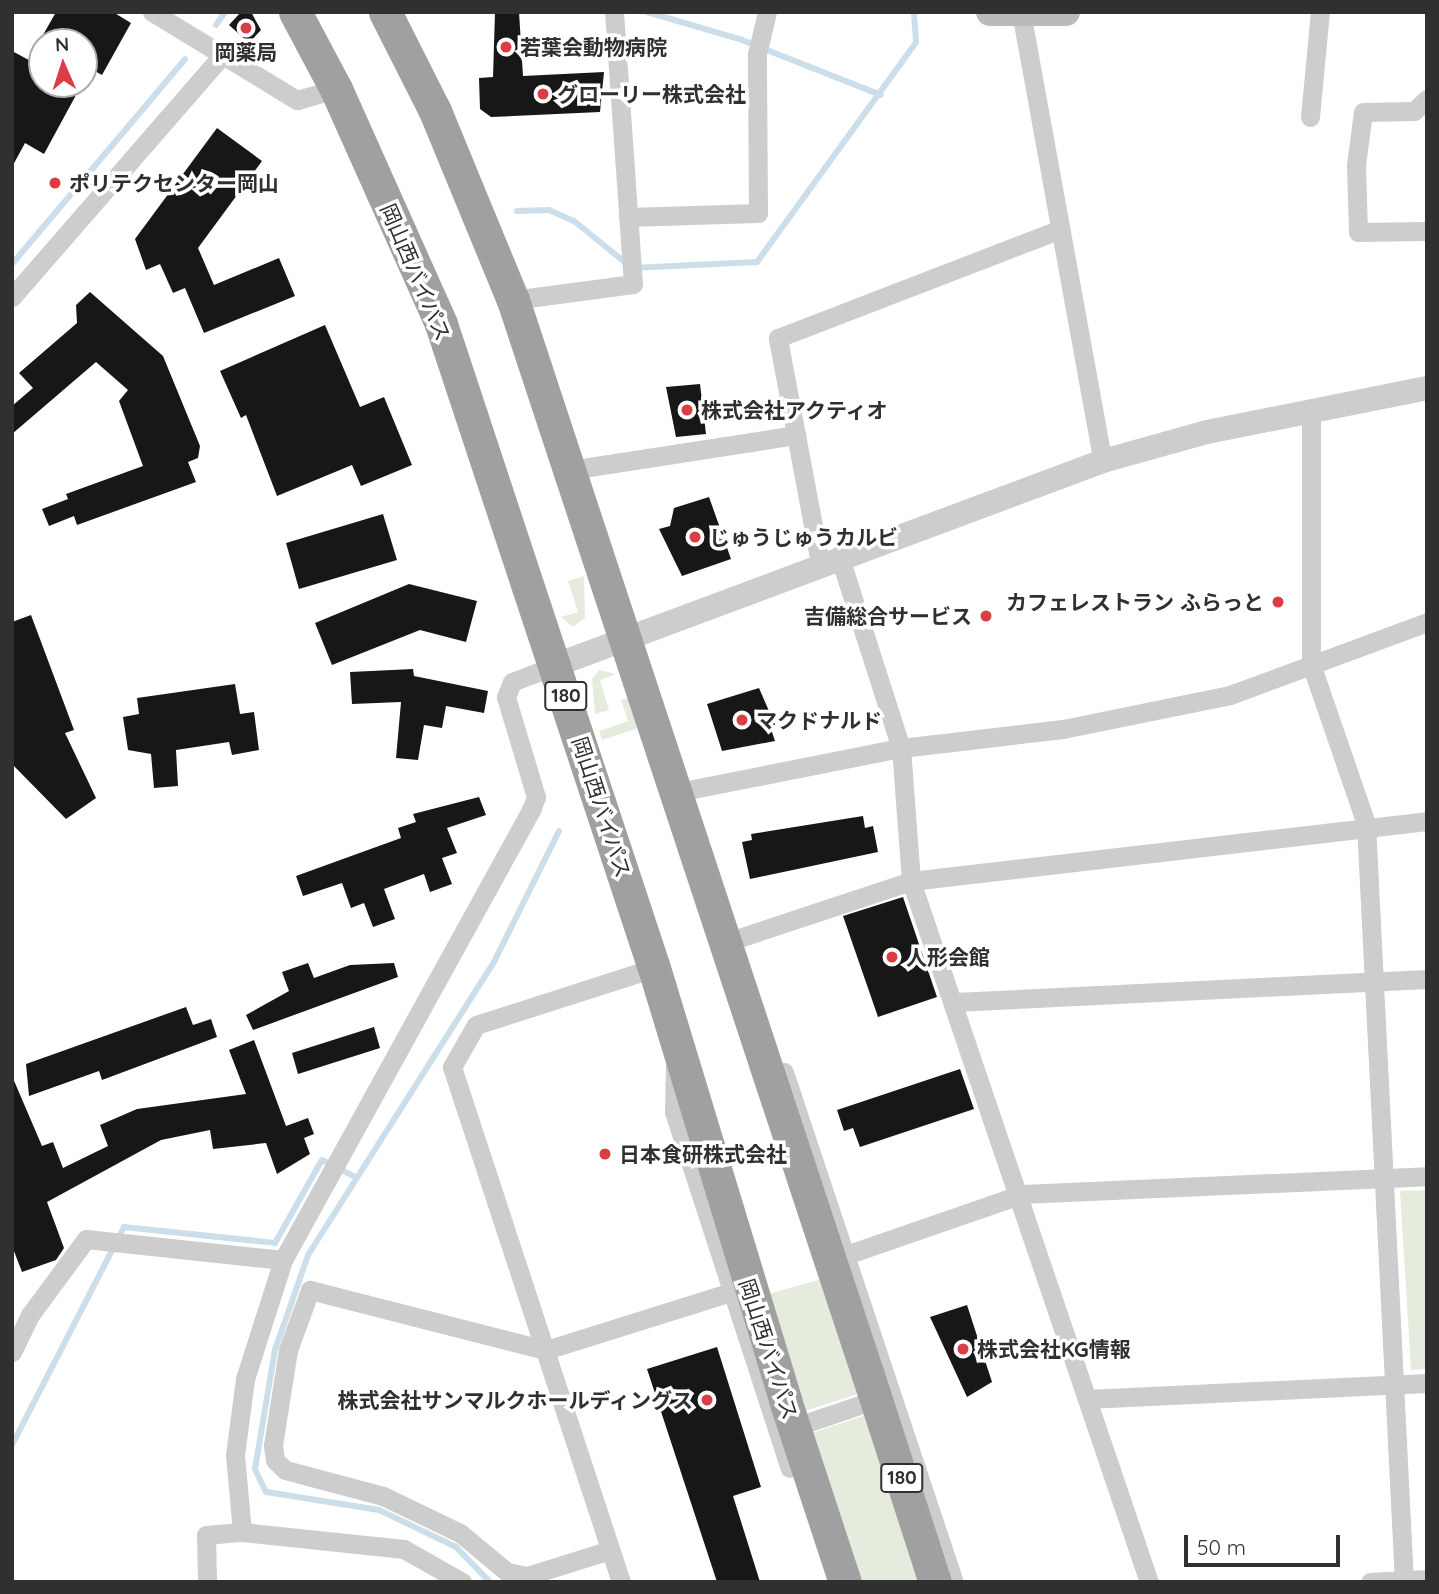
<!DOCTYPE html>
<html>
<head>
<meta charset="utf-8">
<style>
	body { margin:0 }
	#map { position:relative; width:1439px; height:1594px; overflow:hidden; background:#fff; font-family:Quicksand,"Noto Sans JP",sans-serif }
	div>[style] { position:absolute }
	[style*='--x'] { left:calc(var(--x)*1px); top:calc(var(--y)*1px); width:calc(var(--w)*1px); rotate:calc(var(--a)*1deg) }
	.green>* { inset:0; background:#e5ecde }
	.stream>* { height:6px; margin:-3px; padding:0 3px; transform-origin:3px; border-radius:3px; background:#ccdeea }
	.building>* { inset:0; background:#171717 }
	.minor>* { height:19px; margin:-9.5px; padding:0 9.5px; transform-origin:9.5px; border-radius:9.5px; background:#cdcdcd }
	.tertiary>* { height:24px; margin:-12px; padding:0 12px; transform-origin:12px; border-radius:12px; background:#cdcdcd }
	.secondary>* { height:28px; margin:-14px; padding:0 14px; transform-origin:14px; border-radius:14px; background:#bababa }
	.trunk>* { height:33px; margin:-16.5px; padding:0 16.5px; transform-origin:16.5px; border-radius:16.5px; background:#a0a0a0 }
	.trunk-bridge>* { height:33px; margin:-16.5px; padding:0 16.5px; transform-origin:16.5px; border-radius:16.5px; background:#a0a0a0 }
	.dots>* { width:19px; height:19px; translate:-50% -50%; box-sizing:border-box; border:4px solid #fff; border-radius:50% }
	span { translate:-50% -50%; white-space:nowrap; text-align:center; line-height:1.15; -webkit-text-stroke:7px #fff; paint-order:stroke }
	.shield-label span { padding:2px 5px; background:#fff; border:2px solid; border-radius:5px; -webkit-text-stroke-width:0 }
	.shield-label { font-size:19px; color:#303030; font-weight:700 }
	.poi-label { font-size:21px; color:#303030; font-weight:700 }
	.left { translate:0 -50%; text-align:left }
	.right { translate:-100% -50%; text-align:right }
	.street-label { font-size:21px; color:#303030 }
	.frame { position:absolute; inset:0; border:14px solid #303030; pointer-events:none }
	.north { position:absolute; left:28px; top:28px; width:70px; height:70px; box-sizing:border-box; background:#fff; border:2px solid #acacac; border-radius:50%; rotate:357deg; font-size:19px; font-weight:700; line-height:28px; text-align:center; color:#303030 }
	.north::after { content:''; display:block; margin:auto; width:24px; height:32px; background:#db3d45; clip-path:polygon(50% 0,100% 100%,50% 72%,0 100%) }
	.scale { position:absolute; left:1184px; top:1535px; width:156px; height:32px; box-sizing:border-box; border:4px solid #303030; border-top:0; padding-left:9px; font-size:21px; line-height:24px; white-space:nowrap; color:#303030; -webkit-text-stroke:5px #fff; paint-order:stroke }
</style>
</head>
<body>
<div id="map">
	<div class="green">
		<div style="clip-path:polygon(584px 576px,585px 618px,573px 627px,561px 617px,578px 612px,568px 581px)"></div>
		<div style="clip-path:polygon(599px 670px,616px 674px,600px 680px,609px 710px,595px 714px,592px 679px)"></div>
		<div style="clip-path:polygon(632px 697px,642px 727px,602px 740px,599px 731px,628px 721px,621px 700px)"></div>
		<div style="clip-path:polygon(1427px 1190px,1427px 1369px,1411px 1370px,1400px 1191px)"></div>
		<div style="clip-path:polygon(822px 1279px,858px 1394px,805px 1411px,765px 1295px)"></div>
		<div style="clip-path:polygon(866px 1415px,922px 1582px,861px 1582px,812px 1433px)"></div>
	</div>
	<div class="stream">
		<div style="--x:647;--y:12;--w:99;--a:16.4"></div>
		<div style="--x:742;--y:40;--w:149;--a:21.6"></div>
		<div style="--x:216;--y:25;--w:16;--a:-55"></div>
		<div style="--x:517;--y:211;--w:32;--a:-2"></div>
		<div style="--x:549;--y:210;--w:27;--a:24"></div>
		<div style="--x:574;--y:221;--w:75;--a:39"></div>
		<div style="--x:632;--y:268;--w:125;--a:-2.7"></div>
		<div style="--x:757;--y:262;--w:271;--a:-54.1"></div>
		<div style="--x:916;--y:42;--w:30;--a:-94"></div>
		<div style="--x:12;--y:264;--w:268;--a:-49.8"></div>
		<div style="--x:12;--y:1445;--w:245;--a:-62.8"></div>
		<div style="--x:124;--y:1227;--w:152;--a:6"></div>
		<div style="--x:275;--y:1243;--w:95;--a:-60.5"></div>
		<div style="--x:322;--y:1160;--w:36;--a:27"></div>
		<div style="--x:490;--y:1582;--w:49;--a:-134.2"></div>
		<div style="--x:456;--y:1547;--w:85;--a:-154.3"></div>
		<div style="--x:379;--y:1510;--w:114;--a:-170.9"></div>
		<div style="--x:266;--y:1492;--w:25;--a:-116"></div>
		<div style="--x:255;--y:1469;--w:121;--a:-80.5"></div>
		<div style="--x:275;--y:1350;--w:101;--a:-70.8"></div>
		<div style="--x:308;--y:1255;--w:349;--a:-57.6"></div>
		<div style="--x:495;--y:960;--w:144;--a:-63.6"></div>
	</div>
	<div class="building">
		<div style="clip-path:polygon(56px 12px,113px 12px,131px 23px,102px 75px,84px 65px,84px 42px,39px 42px)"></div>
		<div style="clip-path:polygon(241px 12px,251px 12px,261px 30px,249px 43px,229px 25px)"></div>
		<div style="clip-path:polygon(495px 12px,519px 12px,523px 76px,604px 72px,600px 112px,491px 117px,480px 109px,479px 78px,493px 77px)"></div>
		<div style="clip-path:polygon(12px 51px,42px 67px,42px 84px,82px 84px,44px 154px,25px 143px,12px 167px)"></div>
		<div style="clip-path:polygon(217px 128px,262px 161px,198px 248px,214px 285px,279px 258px,295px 296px,204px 333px,185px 288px,173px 293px,160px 264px,146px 270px,135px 239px)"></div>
		<div style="clip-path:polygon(90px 292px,163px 356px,200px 446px,198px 458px,188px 462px,196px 482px,77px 525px,74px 516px,49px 526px,42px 509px,68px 499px,66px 494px,143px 466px,119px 401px,128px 390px,96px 362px,12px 434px,12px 406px,33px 388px,19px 373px,77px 323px,76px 305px)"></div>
		<div style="clip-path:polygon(325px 325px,360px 407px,384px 397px,412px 465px,361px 486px,352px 465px,277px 496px,246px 415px,241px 418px,220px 371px)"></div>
		<div style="clip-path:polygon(700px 384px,706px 434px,676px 437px,666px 387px)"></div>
		<div style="clip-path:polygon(709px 497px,731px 559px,682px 576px,659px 529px,670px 526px,674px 508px)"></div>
		<div style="clip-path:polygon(383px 514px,397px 560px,299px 589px,286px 543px)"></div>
		<div style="clip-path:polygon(409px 584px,477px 601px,466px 642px,420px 630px,332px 665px,315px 623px)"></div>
		<div style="clip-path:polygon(31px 615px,74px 730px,65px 733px,96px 798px,66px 819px,12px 764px,12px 622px)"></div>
		<div style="clip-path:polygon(413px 669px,414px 676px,488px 691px,484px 713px,446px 706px,442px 728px,424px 725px,418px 760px,396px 758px,401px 702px,352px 704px,350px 672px)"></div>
		<div style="clip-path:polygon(235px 684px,240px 714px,254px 712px,259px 750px,232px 755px,229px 742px,176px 750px,178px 786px,154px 788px,151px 754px,128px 750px,123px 717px,139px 714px,137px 698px)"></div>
		<div style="clip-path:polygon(759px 688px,776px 727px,771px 729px,775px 741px,722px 751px,707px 704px)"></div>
		<div style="clip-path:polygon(479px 797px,486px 815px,447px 828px,457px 853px,442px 858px,452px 884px,430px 892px,424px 874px,384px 889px,395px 919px,373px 927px,364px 903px,351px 908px,342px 883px,303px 896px,296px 876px,401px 838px,398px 828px,416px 822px,413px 814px)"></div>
		<div style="clip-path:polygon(863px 816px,865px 828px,873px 826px,878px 852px,750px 879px,742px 842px,752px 840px,751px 834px)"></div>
		<div style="clip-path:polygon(903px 897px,937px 997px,878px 1017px,843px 916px)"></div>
		<div style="clip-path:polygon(308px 963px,314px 978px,350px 965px,394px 963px,398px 977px,253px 1030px,246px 1015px,289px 991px,282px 972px)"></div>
		<div style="clip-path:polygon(186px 1007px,193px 1025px,211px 1019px,217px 1037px,102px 1080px,99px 1071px,29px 1096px,26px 1064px)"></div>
		<div style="clip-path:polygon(374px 1027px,380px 1048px,298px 1074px,292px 1053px)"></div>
		<div style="clip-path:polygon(254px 1040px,286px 1126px,308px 1118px,314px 1134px,304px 1138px,310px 1154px,277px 1174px,266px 1143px,213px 1149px,210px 1130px,161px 1140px,47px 1202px,64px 1248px,56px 1260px,22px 1272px,12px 1246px,12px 1076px,42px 1146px,53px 1142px,63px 1168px,108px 1146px,100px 1125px,137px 1109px,246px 1094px,229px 1050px)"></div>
		<div style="clip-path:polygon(960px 1069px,974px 1109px,860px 1147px,853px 1128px,844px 1131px,837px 1110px)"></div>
		<div style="clip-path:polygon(967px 1305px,992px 1382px,967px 1397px,930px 1317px)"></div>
		<div style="clip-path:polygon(717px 1347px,761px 1487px,733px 1496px,760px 1582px,717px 1582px,647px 1369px)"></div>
	</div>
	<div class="minor">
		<div style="--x:152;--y:12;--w:170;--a:31.3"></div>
		<div style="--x:297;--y:100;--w:41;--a:-15.8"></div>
		<div style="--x:1021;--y:12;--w:456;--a:79.7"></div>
		<div style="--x:1310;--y:117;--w:105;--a:-84.6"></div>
		<div style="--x:628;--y:217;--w:130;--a:-1.8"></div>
		<div style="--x:758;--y:213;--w:159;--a:-90.4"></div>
		<div style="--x:757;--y:54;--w:43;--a:-76.6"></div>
		<div style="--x:1425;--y:231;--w:67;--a:179.1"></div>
		<div style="--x:1358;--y:232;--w:67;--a:-91.7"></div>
		<div style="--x:1356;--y:165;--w:53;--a:-82.5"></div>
		<div style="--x:1363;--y:112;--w:51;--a:-1.1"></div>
		<div style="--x:1414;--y:111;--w:18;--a:-43"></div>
		<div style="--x:12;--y:297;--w:325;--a:-49"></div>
		<div style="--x:513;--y:300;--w:121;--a:-7.6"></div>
		<div style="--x:633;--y:284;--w:273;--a:-94"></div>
		<div style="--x:1311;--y:410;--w:254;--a:90"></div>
		<div style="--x:1311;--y:664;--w:169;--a:71"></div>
		<div style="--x:1366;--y:824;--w:759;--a:87.13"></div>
		<div style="--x:570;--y:470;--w:229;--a:-8.8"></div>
		<div style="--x:839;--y:555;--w:203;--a:72.2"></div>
		<div style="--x:901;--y:748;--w:133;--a:85.7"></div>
		<div style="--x:911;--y:881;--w:740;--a:71.25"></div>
		<div style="--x:820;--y:563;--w:229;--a:-100.6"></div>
		<div style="--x:778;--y:338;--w:302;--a:-21.1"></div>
		<div style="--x:678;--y:792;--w:227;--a:-11.2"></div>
		<div style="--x:901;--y:748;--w:163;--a:-6.7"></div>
		<div style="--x:1063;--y:729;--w:170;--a:-11.5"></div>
		<div style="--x:1230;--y:695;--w:210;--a:-20.3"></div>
		<div style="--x:727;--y:942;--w:194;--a:-18.3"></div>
		<div style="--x:911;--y:881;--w:519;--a:-6.63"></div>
		<div style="--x:955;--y:1002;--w:473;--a:-2.8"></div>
		<div style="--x:675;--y:1065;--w:47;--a:91.2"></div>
		<div style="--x:674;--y:1112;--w:374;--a:72"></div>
		<div style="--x:784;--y:1072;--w:538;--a:71.57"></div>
		<div style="--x:849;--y:1254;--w:183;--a:-19.1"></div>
		<div style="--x:1022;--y:1194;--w:405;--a:-2.5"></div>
		<div style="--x:12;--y:1352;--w:41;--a:-64.1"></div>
		<div style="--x:30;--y:1315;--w:94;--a:-53.6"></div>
		<div style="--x:86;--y:1239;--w:198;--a:6.1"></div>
		<div style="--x:1087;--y:1399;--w:340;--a:-2.7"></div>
		<div style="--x:786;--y:1430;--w:102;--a:-18.8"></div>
		<div style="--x:610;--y:1550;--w:87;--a:162.6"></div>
		<div style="--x:527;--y:1576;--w:20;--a:-169"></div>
		<div style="--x:507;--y:1572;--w:61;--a:-140.3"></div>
		<div style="--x:460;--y:1533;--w:85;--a:-154.3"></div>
		<div style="--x:383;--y:1496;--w:101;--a:-165.1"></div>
		<div style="--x:285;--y:1470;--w:14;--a:-135"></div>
		<div style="--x:275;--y:1460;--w:15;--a:-98"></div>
		<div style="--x:273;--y:1445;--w:96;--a:-81"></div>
		<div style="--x:288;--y:1350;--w:64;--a:-69.9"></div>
		<div style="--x:310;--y:1290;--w:244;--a:14.3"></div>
		<div style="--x:546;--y:1350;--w:194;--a:-17.4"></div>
		<div style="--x:207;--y:1582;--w:47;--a:-91.2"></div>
		<div style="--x:206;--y:1535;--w:36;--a:-5"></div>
		<div style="--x:462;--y:1582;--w:67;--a:-150.4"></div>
		<div style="--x:404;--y:1549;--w:163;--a:-174"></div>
		<div style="--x:242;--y:1532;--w:77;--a:-95.2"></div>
		<div style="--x:235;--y:1455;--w:77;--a:-82.5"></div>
		<div style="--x:245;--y:1379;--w:125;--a:-72.3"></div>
		<div style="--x:283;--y:1260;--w:514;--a:-61.14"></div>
		<div style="--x:531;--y:810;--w:14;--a:-69"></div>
		<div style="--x:536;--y:797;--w:104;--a:-106.7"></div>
		<div style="--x:506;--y:697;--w:16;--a:-68"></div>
		<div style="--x:512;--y:682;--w:47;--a:-21.1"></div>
		<div style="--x:621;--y:1582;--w:542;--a:-108.17"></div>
		<div style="--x:452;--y:1067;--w:48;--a:-60.3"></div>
		<div style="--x:476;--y:1025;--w:187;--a:-17.8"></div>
		<div style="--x:1370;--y:1582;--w:57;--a:-3"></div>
	</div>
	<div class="tertiary">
		<div style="--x:556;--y:665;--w:584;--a:-20.45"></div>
		<div style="--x:1103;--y:461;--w:108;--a:-15.6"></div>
		<div style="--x:1207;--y:432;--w:224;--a:-11.3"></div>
	</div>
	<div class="secondary">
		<div style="--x:990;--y:12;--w:76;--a:0"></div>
	</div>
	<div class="trunk">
		<div style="--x:295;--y:12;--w:87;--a:62"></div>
		<div style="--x:336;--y:89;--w:257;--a:65.9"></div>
		<div style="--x:441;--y:324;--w:678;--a:71.7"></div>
		<div style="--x:654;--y:968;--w:451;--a:73.1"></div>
		<div style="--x:385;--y:12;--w:111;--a:63.2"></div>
		<div style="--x:435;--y:111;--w:204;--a:67.6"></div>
		<div style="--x:513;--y:300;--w:1132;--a:71.73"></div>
	</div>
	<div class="trunk-bridge">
		<div style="--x:868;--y:1375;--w:218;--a:72.1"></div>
		<div style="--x:785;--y:1400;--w:192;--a:71.8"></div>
	</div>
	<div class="dots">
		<div style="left:246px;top:28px;background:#db3d45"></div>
		<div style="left:506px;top:47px;background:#db3d45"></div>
		<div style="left:543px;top:94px;background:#db3d45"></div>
		<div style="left:55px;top:183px;background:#db3d45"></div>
		<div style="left:687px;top:410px;background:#db3d45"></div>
		<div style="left:695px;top:537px;background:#db3d45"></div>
		<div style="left:1278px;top:602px;background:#db3d45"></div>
		<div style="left:986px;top:616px;background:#db3d45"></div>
		<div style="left:742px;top:720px;background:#db3d45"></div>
		<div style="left:892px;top:957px;background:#db3d45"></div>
		<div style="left:605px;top:1154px;background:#db3d45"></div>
		<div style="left:963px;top:1349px;background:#db3d45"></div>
		<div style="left:707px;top:1400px;background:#db3d45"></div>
	</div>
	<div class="shield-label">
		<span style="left:566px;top:696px">180</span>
		<span style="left:902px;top:1478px">180</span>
	</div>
	<div class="poi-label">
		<span class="left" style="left:520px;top:47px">若葉会動物病院</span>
		<span style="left:246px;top:52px">岡薬局</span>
		<span class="left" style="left:557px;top:94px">グローリー株式会社</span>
		<span class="left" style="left:69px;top:183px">ポリテクセンター岡山</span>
		<span class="left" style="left:701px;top:410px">株式会社アクティオ</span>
		<span class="left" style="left:709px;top:537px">じゅうじゅうカルビ</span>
		<span class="right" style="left:1264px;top:602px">カフェレストラン ふらっと</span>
		<span class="right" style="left:972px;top:616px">吉備総合サービス</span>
		<span class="left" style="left:756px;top:720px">マクドナルド</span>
		<span class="left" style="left:906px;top:957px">人形会館</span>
		<span class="left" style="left:619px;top:1154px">日本食研株式会社</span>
		<span class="left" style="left:977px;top:1349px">株式会社KG情報</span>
		<span class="right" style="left:693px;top:1400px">株式会社サンマルクホールディングス</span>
	</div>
	<div class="street-label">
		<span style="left:416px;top:272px;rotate:67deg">岡山西バイパス</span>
		<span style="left:602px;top:807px;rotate:72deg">岡山西バイパス</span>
		<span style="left:769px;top:1349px;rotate:72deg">岡山西バイパス</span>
	</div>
	<div class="frame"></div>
	<div class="north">N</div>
	<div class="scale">50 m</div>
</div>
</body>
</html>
